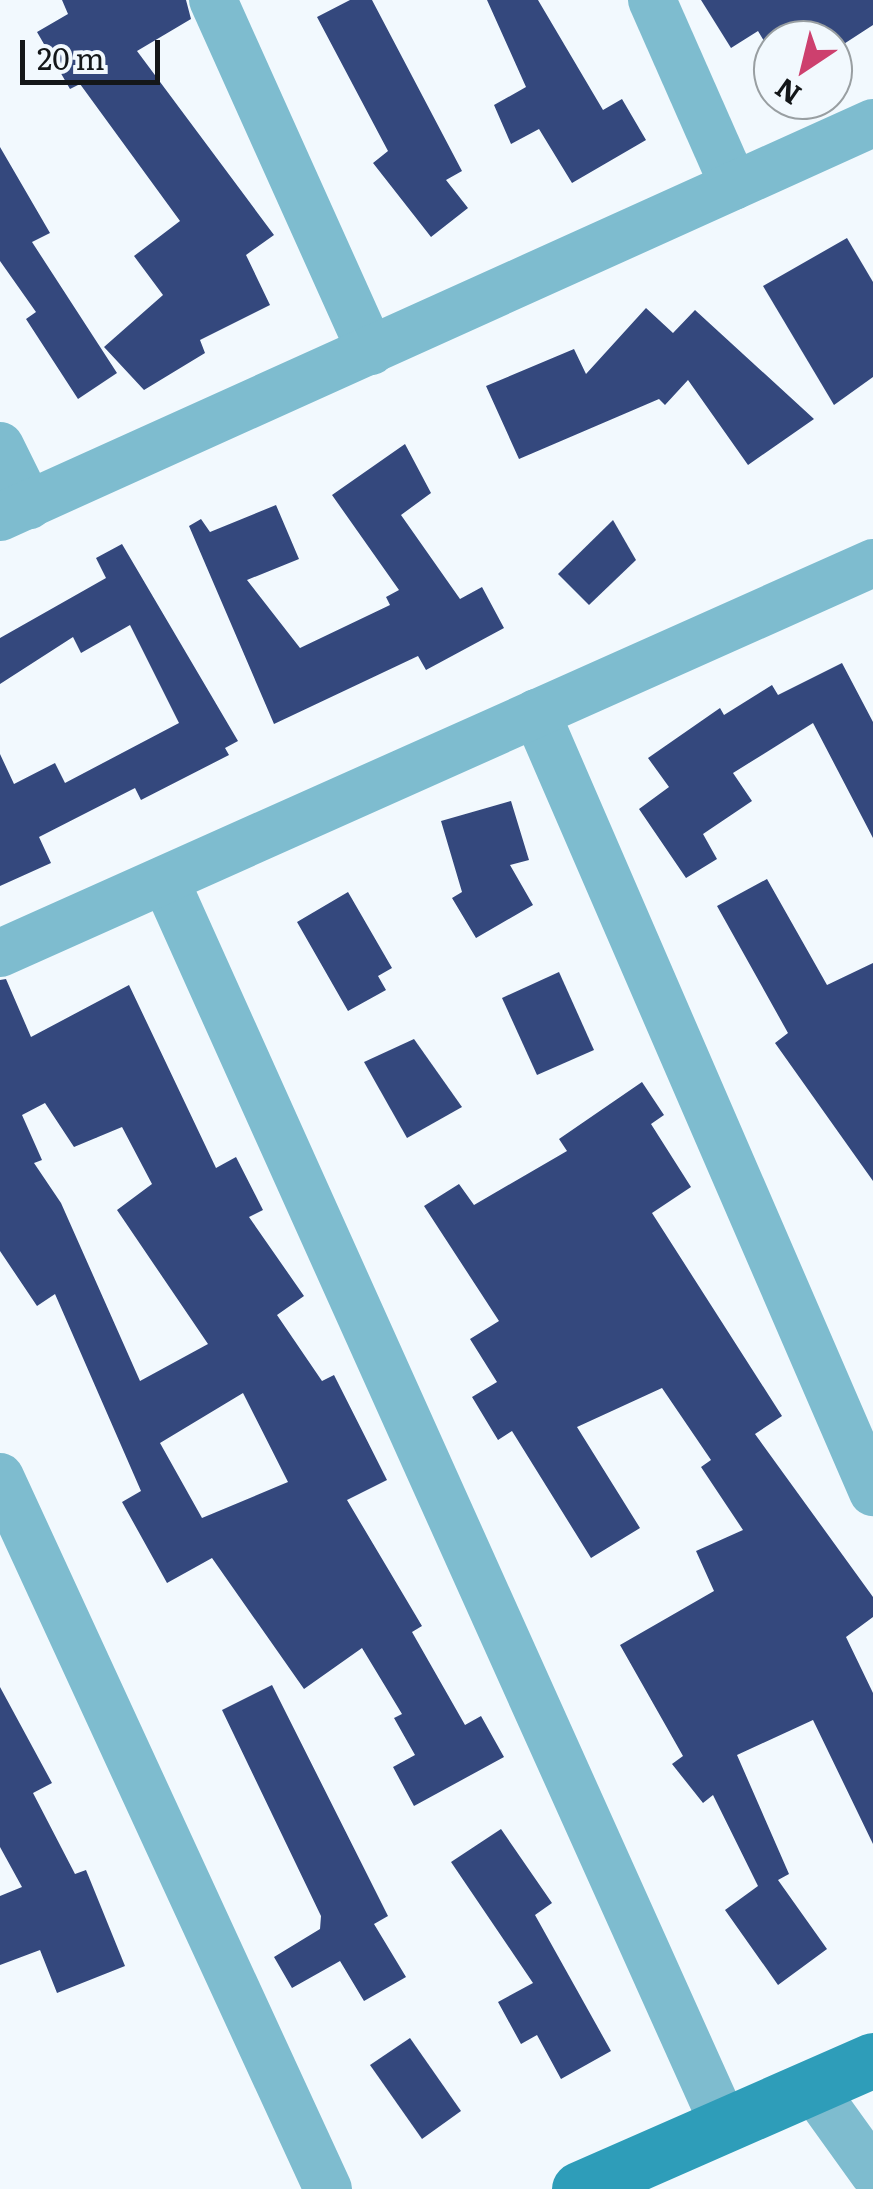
<!DOCTYPE html>
<html>
<head>
<meta charset="utf-8">
<style>
	body { margin:0 }
	#map { position:relative; width:873px; height:2189px; overflow:hidden; background:#f2f9fe; font-family:Literata,serif }
	div>[style] { position:absolute }
	[style*='--x'] { left:calc(var(--x)*1px); top:calc(var(--y)*1px); width:calc(var(--w)*1px); rotate:calc(var(--a)*1deg) }
	.building>* { inset:0; background:#34487d }
	.street>* { height:48px; margin:-24px; padding:0 24px; transform-origin:24px; border-radius:24px; background:#7ebccf }
	.secondary>* { height:55px; margin:-27.5px; padding:0 27.5px; transform-origin:27.5px; border-radius:27.5px; background:#2e9db9 }
	span { translate:-50% -50%; white-space:nowrap; text-align:center; line-height:1.15; -webkit-text-stroke:10px #f2f9fe; paint-order:stroke }
	.north { position:absolute; left:753px; top:20px; width:100px; height:100px; box-sizing:border-box; background:#f2f9fe; border:2px solid #999fa2; border-radius:50%; rotate:215deg; font-size:28px; font-weight:700; line-height:40px; text-align:center; color:#141719 }
	.north::after { content:''; display:block; margin:auto; width:35px; height:45px; background:#cd406e; clip-path:polygon(50% 0,100% 100%,50% 72%,0 100%) }
	.scale { position:absolute; left:20px; top:40px; width:140px; height:45px; box-sizing:border-box; border:5px solid #141719; border-top:0; padding-left:12px; font-size:30px; line-height:35px; white-space:nowrap; color:#141719; -webkit-text-stroke:8px #f2f9fe; paint-order:stroke }
</style>
</head>
<body>
<div id="map">
	<div class="building">
		<div style="clip-path:polygon(62px 0,186px 0,191px 19px,137px 51px,274px 235px,246px 255px,270px 305px,200px 340px,205px 353px,144px 390px,104px 347px,163px 295px,134px 256px,180px 221px,80px 84px,70px 89px,37px 32px,68px 14px)"></div>
		<div style="clip-path:polygon(350px 0,372px 0,462px 171px,446px 180px,468px 208px,431px 237px,373px 163px,388px 151px,317px 17px)"></div>
		<div style="clip-path:polygon(487px 0,538px 0,603px 110px,622px 99px,646px 140px,572px 183px,539px 129px,511px 144px,494px 105px,526px 87px)"></div>
		<div style="clip-path:polygon(701px 0,873px 0,873px 25px,833px 51px,833px 40px,773px 40px,773px 56px,758px 31px,731px 48px)"></div>
		<div style="clip-path:polygon(0 147px,50px 233px,32px 242px,117px 373px,78px 399px,26px 319px,36px 312px,0 261px)"></div>
		<div style="clip-path:polygon(847px 238px,873px 282px,873px 377px,834px 405px,763px 286px)"></div>
		<div style="clip-path:polygon(646px 308px,673px 333px,695px 310px,814px 419px,748px 465px,688px 380px,665px 405px,659px 399px,519px 459px,486px 386px,574px 349px,586px 374px)"></div>
		<div style="clip-path:polygon(405px 444px,431px 493px,401px 515px,460px 599px,482px 587px,504px 628px,426px 670px,418px 656px,274px 724px,189px 526px,201px 519px,210px 532px,276px 505px,299px 559px,247px 580px,300px 648px,390px 605px,386px 597px,399px 590px,332px 495px)"></div>
		<div style="clip-path:polygon(613px 520px,636px 560px,589px 605px,558px 574px)"></div>
		<div style="clip-path:polygon(122px 544px,238px 741px,225px 748px,229px 755px,141px 800px,135px 788px,39px 837px,51px 863px,0 886px,0 754px,14px 784px,55px 763px,65px 783px,179px 723px,130px 625px,81px 653px,73px 637px,0 684px,0 638px,106px 578px,96px 558px)"></div>
		<div style="clip-path:polygon(842px 663px,873px 722px,873px 838px,813px 723px,733px 773px,752px 801px,703px 834px,717px 859px,686px 878px,639px 809px,669px 787px,648px 758px,720px 708px,724px 715px,772px 685px,778px 695px)"></div>
		<div style="clip-path:polygon(511px 801px,529px 860px,510px 865px,533px 905px,476px 938px,452px 898px,462px 892px,441px 821px)"></div>
		<div style="clip-path:polygon(767px 879px,827px 985px,873px 963px,873px 1181px,775px 1043px,788px 1033px,717px 906px)"></div>
		<div style="clip-path:polygon(348px 892px,392px 968px,378px 976px,386px 990px,348px 1011px,297px 922px)"></div>
		<div style="clip-path:polygon(559px 972px,594px 1050px,537px 1075px,502px 998px)"></div>
		<div style="clip-path:polygon(evenodd,6px 979px,31px 1037px,129px 985px,216px 1168px,236px 1157px,263px 1210px,249px 1217px,304px 1296px,277px 1315px,322px 1381px,334px 1375px,387px 1480px,347px 1500px,422px 1626px,412px 1632px,465px 1725px,481px 1716px,504px 1757px,414px 1806px,393px 1767px,415px 1755px,394px 1718px,402px 1714px,362px 1648px,304px 1689px,212px 1558px,167px 1583px,122px 1502px,141px 1491px,55px 1294px,37px 1306px,0 1251px,0 980px,6px 979px,45px 1103px,74px 1147px,122px 1127px,152px 1184px,117px 1210px,208px 1344px,140px 1381px,61px 1203px,34px 1163px,42px 1160px,22px 1115px,45px 1103px,6px 979px,243px 1393px,288px 1482px,202px 1518px,160px 1443px,243px 1393px)"></div>
		<div style="clip-path:polygon(414px 1039px,462px 1107px,407px 1138px,364px 1062px)"></div>
		<div style="clip-path:polygon(642px 1082px,664px 1115px,651px 1124px,691px 1187px,652px 1213px,782px 1416px,755px 1434px,873px 1597px,873px 1617px,846px 1637px,873px 1693px,873px 1844px,813px 1720px,737px 1755px,789px 1874px,778px 1880px,827px 1949px,778px 1985px,725px 1910px,758px 1886px,713px 1795px,703px 1803px,672px 1764px,683px 1756px,620px 1645px,714px 1591px,696px 1551px,743px 1530px,701px 1467px,711px 1460px,662px 1388px,577px 1427px,640px 1528px,591px 1558px,512px 1431px,498px 1440px,472px 1397px,497px 1382px,470px 1339px,499px 1321px,424px 1206px,459px 1184px,474px 1205px,567px 1151px,559px 1139px)"></div>
		<div style="clip-path:polygon(272px 1685px,388px 1916px,374px 1924px,406px 1977px,364px 2001px,340px 1961px,292px 1988px,274px 1957px,320px 1929px,321px 1916px,222px 1710px)"></div>
		<div style="clip-path:polygon(0 1687px,52px 1783px,33px 1793px,75px 1874px,86px 1870px,125px 1966px,57px 1993px,40px 1950px,0 1965px,0 1896px,22px 1887px,0 1847px)"></div>
		<div style="clip-path:polygon(501px 1829px,552px 1903px,535px 1915px,611px 2051px,561px 2079px,537px 2035px,521px 2044px,498px 2002px,533px 1983px,451px 1862px)"></div>
		<div style="clip-path:polygon(410px 2038px,461px 2111px,422px 2139px,370px 2065px)"></div>
	</div>
	<div class="street">
		<div style="--x:213;--y:0;--w:385;--a:65.8"></div>
		<div style="--x:652;--y:0;--w:203;--a:66.2"></div>
		<div style="--x:0;--y:446;--w:66;--a:63.8"></div>
		<div style="--x:0;--y:517;--w:958;--a:-24.29"></div>
		<div style="--x:536;--y:713;--w:849;--a:66.61"></div>
		<div style="--x:165;--y:880;--w:1362;--a:65.81"></div>
		<div style="--x:0;--y:953;--w:956;--a:-24.07"></div>
		<div style="--x:0;--y:1477;--w:784;--a:65.27"></div>
		<div style="--x:812;--y:2087;--w:105;--a:54.3"></div>
	</div>
	<div class="secondary">
		<div style="--x:579;--y:2189;--w:321;--a:-23.7"></div>
	</div>
	<div class="north">N</div>
	<div class="scale">20 m</div>
</div>
</body>
</html>
